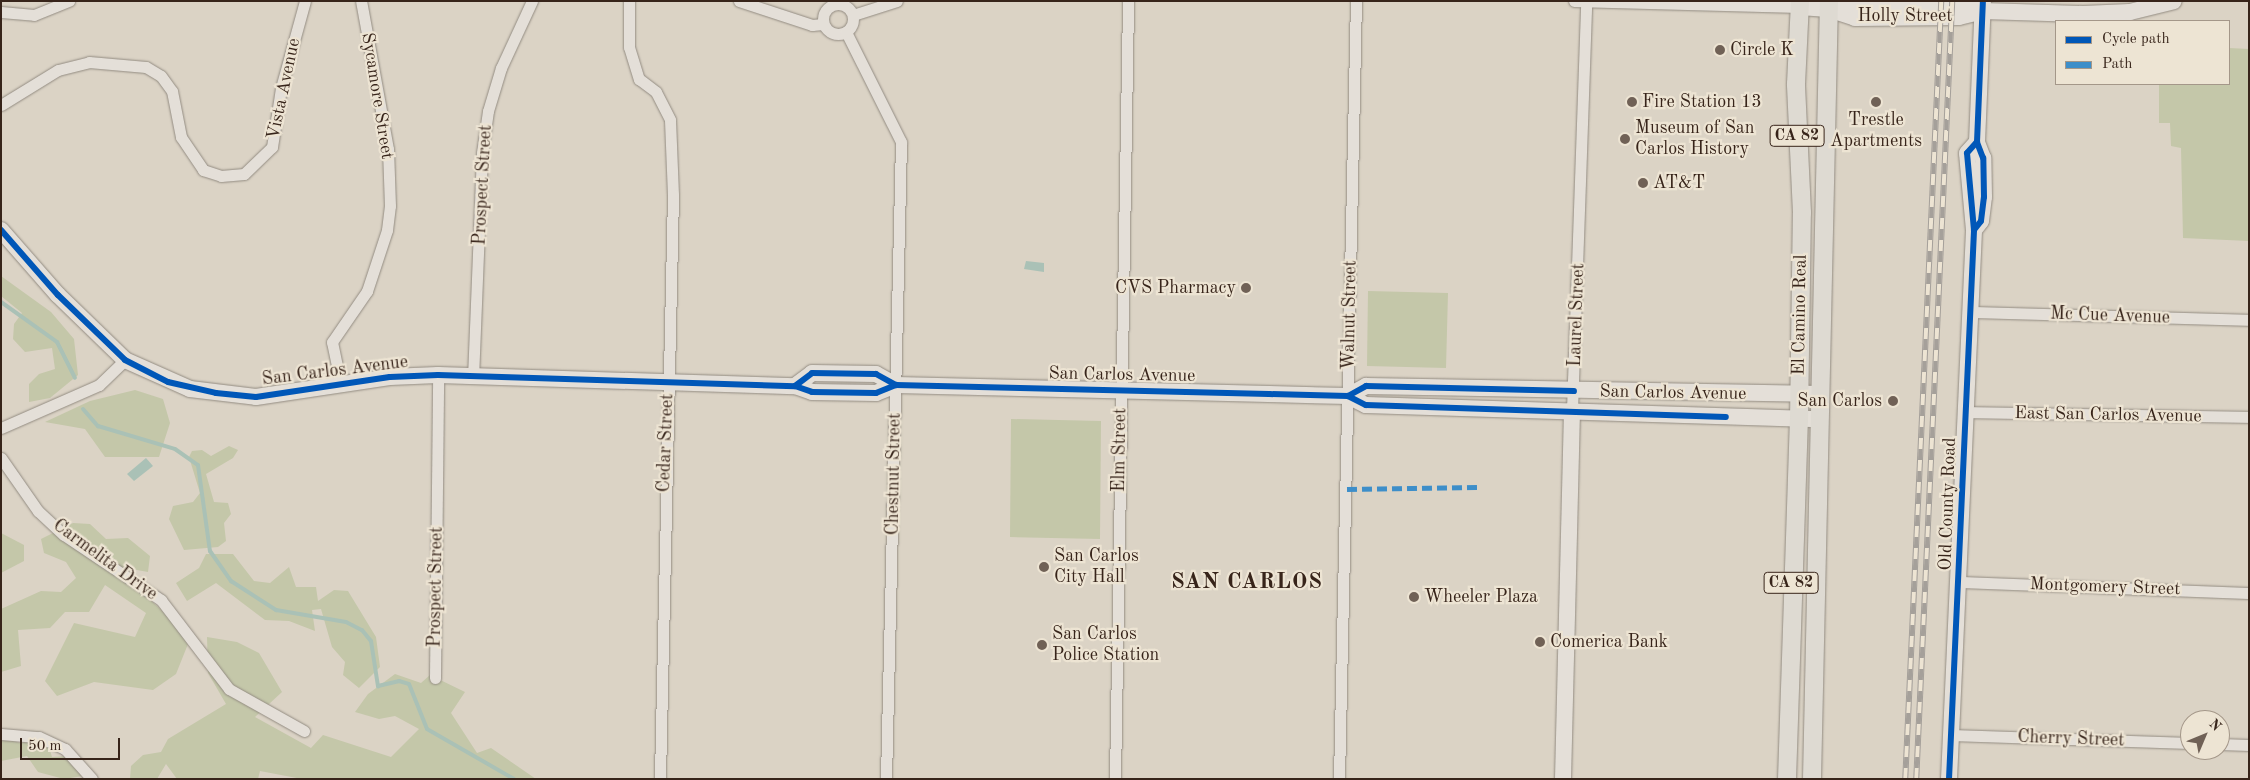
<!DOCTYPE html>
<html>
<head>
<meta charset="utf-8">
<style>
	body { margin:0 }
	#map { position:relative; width:2250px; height:780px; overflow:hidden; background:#dbd3c5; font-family:"Old Standard TT",serif }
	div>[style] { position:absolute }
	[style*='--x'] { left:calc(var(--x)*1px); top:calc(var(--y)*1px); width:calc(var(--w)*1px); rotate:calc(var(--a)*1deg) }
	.green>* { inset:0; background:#c4c7a9 }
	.water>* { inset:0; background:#aac1b6 }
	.stream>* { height:4px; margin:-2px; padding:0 2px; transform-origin:2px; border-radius:2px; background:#aac1b6 }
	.roads { filter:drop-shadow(0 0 1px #938c82) drop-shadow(0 0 1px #938c82) }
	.street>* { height:11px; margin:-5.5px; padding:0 5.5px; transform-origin:5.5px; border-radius:5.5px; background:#e4dfd8 }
	.street>.ring { margin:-5.5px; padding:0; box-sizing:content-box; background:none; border:11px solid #e4dfd8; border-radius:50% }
	.secondary>* { height:16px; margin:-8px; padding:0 8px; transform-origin:8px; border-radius:8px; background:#e4dfd8 }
	.primary>* { height:18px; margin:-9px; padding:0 9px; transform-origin:9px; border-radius:9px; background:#dedad2 }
	.rail>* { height:5.5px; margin-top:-2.75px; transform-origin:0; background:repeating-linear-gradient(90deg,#ede4d3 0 11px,#a5a09a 0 22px); box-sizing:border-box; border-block:1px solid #a5a09a }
	.quiet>* { height:5px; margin-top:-2.5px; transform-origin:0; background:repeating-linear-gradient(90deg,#3d8ec9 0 10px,transparent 0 15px) }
	.cycleway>* { height:6px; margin:-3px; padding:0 3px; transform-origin:3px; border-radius:3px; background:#0057b8 }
	.dots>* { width:14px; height:14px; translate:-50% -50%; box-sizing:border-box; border:2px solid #ede4d3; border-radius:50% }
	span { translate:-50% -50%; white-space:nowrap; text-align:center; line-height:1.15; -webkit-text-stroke:4.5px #ede4d3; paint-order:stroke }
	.shield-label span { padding:1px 4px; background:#ede4d3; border:1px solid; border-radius:4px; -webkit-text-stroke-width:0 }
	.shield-label { font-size:16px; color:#37241a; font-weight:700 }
	.street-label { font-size:18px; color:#37241a }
	.poi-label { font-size:18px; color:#37241a }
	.left { translate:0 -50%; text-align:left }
	.right { translate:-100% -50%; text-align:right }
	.district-label { font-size:22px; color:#37241a; font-weight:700; letter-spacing:1px }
	.frame { position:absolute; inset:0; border:2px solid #37241a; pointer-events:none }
	.legend { position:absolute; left:2055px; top:20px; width:175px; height:65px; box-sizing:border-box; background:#ede4d3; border:1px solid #a49789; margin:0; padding:6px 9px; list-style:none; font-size:15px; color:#37241a }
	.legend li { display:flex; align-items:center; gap:10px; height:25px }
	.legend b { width:25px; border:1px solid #a49789 }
	.north { position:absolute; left:2180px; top:710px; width:50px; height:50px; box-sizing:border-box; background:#ede4d3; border:1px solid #a49789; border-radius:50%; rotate:45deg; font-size:14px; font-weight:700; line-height:20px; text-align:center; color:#37241a }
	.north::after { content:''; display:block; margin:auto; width:18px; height:22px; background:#706156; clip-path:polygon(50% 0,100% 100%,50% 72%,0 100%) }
	.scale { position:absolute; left:20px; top:738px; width:100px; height:22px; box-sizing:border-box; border:2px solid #37241a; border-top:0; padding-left:6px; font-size:15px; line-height:18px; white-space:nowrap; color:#37241a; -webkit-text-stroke:4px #ede4d3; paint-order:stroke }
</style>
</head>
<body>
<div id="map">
	<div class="green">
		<div style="clip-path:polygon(2229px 48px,2249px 49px,2249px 241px,2183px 238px,2181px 148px,2171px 146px,2170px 123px,2159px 123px,2159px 84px,2229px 84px)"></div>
		<div style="clip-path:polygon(1px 276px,51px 312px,74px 339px,78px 375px,50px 398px,29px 402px,29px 384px,39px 374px,55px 369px,52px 348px,25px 352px,13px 339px,14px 324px,22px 313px,1px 296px)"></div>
		<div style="clip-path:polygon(1368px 291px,1448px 293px,1446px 368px,1367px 366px)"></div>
		<div style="clip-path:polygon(135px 390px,163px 399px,170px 423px,159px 457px,105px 457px,85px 429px,45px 422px,90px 401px)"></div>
		<div style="clip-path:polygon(1011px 419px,1101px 421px,1100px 539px,1010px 537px)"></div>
		<div style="clip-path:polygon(229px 446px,238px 450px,233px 458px,206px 474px,214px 502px,228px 503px,231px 514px,224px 523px,226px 541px,218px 547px,184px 550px,169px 519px,173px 506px,193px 502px,200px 493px,189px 457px,192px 451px,202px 450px,211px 456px)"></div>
		<div style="clip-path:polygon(73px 523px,90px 524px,106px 539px,128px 538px,150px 556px,148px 572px,126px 568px,129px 581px,167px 615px,188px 644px,176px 674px,153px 690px,94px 682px,57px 696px,45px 681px,74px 623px,135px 637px,146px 613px,105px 585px,89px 612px,65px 612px,50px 628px,18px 630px,21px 666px,1px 672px,1px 609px,41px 591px,61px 592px,76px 578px,66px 562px,44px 553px,41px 539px)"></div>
		<div style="clip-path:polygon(1px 533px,24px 545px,24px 561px,1px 573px)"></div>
		<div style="clip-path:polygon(206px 554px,233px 554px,254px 581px,270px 583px,289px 567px,296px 587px,316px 587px,318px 601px,334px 590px,348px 591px,376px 637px,380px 667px,359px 688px,343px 675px,345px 662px,332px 647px,321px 609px,312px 610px,315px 631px,289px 621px,265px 620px,216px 583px,187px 601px,176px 583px,199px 568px)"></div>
		<div style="clip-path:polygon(207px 637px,237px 642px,259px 653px,282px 692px,255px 717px,311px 748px,323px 735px,391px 757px,419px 729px,395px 716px,379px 719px,355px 712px,368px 694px,395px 674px,421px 683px,430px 675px,465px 692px,451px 713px,477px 753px,491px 748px,536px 779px,302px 779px,260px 771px,258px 779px,177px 779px,166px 764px,157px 779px,130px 779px,131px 766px,143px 755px,161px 752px,168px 739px,226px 704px,208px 673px)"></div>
		<div style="clip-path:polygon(1px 737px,20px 743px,38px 740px,49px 747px,52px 757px,68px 756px,83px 776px,64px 779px,38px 772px,27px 756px,1px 761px)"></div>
	</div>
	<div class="water">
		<div style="clip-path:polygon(1026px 261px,1044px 263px,1044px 272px,1024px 269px)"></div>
		<div style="clip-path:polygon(146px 458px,153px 466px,134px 481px,127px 474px)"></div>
	</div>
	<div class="stream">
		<div style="--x:1;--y:302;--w:69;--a:35.5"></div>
		<div style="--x:57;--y:342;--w:40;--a:63.4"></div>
		<div style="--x:83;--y:409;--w:23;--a:49"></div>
		<div style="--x:98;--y:426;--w:80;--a:16.6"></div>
		<div style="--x:175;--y:449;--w:28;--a:35"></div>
		<div style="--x:198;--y:465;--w:87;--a:82.1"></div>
		<div style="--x:210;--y:551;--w:37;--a:55"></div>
		<div style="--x:231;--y:581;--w:54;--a:32.8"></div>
		<div style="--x:276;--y:610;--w:71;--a:9.7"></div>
		<div style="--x:346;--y:622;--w:18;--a:27"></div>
		<div style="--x:362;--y:630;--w:14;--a:51"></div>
		<div style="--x:371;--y:641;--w:46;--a:81.2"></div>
		<div style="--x:378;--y:686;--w:22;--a:-13"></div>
		<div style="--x:399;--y:681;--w:10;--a:17"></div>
		<div style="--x:409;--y:684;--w:48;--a:68.2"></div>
		<div style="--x:427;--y:729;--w:100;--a:29.9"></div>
	</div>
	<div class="roads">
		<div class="street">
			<div style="--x:629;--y:1;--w:46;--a:90"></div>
			<div style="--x:629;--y:47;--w:34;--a:73"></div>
			<div style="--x:639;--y:79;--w:21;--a:37"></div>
			<div style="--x:656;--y:92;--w:31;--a:63"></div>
			<div style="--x:670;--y:120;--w:75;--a:87.7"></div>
			<div style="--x:673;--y:195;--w:584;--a:91.28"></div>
			<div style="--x:739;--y:1;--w:77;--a:18.2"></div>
			<div style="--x:812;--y:25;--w:11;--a:-5"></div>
			<div style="--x:1574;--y:1;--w:226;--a:1.5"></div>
			<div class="ring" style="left:823px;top:4px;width:19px;height:19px"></div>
			<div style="--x:1;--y:12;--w:33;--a:5"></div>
			<div style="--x:34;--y:15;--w:38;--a:-22"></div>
			<div style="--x:853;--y:15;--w:46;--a:-17.7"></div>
			<div style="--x:846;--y:32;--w:123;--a:63.4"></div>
			<div style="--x:901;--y:142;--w:637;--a:91.35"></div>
			<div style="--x:1;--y:105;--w:67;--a:-31.6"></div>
			<div style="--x:58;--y:70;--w:32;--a:-14"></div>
			<div style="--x:89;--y:62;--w:57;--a:5"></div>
			<div style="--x:146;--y:67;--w:17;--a:31"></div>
			<div style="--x:161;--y:76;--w:19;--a:54"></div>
			<div style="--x:172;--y:91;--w:47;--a:78.9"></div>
			<div style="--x:181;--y:137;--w:40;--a:56"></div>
			<div style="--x:203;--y:170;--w:19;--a:18"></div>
			<div style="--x:221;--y:176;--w:23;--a:-5"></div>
			<div style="--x:244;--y:174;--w:39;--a:-44"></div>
			<div style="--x:272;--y:147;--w:60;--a:-81.3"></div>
			<div style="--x:281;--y:88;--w:90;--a:-74.6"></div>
			<div style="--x:1970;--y:312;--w:279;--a:1.6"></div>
			<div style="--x:473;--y:378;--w:225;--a:-87.7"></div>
			<div style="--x:482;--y:153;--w:42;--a:-81.9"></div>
			<div style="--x:488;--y:111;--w:45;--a:-73.2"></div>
			<div style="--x:501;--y:68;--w:74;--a:-65.2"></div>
			<div style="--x:341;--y:385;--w:44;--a:-101.8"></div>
			<div style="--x:332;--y:342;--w:62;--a:-55.5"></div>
			<div style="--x:367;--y:291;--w:64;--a:-71.8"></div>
			<div style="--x:387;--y:230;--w:24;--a:-83"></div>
			<div style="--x:390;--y:206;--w:57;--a:-92"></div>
			<div style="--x:388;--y:149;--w:150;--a:-100.3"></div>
			<div style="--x:1572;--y:410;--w:409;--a:-88"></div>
			<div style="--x:1967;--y:412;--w:282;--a:1"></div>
			<div style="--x:1;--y:428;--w:107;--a:-23.7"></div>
			<div style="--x:99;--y:385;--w:36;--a:-44"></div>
			<div style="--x:1;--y:458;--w:65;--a:55.1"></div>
			<div style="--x:38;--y:511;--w:35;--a:43"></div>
			<div style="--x:64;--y:535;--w:117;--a:33.8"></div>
			<div style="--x:161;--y:600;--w:112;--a:52.6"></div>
			<div style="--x:229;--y:689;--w:86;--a:29.2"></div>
			<div style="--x:1960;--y:582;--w:289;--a:2.2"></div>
			<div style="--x:435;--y:678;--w:303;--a:-89.4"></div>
			<div style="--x:1;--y:734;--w:38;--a:5"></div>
			<div style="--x:39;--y:737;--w:29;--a:25"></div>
			<div style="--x:65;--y:749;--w:40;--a:48"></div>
			<div style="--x:1951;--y:735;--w:239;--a:1.9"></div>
			<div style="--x:2220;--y:744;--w:29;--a:2"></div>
			<div style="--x:1115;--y:779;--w:778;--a:-89.04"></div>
			<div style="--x:1339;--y:779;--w:778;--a:-88.75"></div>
		</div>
		<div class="secondary">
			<div style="--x:1800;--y:7;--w:28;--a:4"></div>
			<div style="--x:1828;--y:9;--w:28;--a:18"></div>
			<div style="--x:1855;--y:18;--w:104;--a:-0.6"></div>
			<div style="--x:1959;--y:17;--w:25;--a:-14"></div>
			<div style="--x:1828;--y:9;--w:27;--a:-13"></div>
			<div style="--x:1854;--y:3;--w:68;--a:-0.8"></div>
			<div style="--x:1922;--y:2;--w:36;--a:3"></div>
			<div style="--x:1958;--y:4;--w:26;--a:16"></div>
			<div style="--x:1983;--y:11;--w:100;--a:1.7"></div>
			<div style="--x:2083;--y:14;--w:47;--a:-2.4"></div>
			<div style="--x:2130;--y:12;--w:45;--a:-14"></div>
			<div style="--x:1;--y:230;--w:86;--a:48.8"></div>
			<div style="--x:58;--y:295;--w:93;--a:44.1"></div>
			<div style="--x:125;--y:360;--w:71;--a:24"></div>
			<div style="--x:190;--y:389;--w:66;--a:6.9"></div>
			<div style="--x:256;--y:397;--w:135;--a:-8.5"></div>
			<div style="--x:390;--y:377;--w:48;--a:-2.4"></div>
			<div style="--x:438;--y:375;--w:357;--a:1.8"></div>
			<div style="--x:795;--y:386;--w:18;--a:19"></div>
			<div style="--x:812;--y:392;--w:64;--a:0.9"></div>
			<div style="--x:876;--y:393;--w:22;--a:-22"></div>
			<div style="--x:896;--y:385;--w:373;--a:1.4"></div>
			<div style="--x:1269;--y:394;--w:79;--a:1.5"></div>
			<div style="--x:1348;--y:396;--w:20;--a:27"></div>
			<div style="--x:1366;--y:405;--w:453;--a:1.8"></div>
			<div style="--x:1974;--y:230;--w:11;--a:-52"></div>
			<div style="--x:1981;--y:221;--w:24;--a:-83"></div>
			<div style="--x:1984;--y:197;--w:39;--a:-91"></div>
			<div style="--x:1983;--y:158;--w:17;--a:-111"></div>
			<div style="--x:1977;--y:142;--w:141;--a:-87.6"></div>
			<div style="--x:795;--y:386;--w:21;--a:-37"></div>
			<div style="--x:812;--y:373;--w:64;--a:0.9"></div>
			<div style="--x:876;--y:374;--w:23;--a:29"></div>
			<div style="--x:1348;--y:396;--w:21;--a:-29"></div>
			<div style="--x:1366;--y:386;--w:454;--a:1"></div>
			<div style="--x:1563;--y:779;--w:369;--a:-88.6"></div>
			<div style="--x:1949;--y:779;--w:550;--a:-87.39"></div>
			<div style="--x:1974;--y:230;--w:77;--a:-95.2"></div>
			<div style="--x:1967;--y:153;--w:15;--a:-48"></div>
		</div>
		<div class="primary">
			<div style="--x:1787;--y:779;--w:359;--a:-88.1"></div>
			<div style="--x:1799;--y:420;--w:207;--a:-89.2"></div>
			<div style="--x:1802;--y:213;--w:129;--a:-92.7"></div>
			<div style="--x:1796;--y:84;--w:83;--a:-87.2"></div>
			<div style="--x:1812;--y:779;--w:778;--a:-88.75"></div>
		</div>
	</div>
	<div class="rail">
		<div style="--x:1905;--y:779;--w:779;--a:-87.35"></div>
		<div style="--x:1916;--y:779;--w:779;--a:-87.35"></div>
	</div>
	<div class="quiet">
		<div style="--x:1347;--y:489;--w:130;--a:-0.9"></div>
	</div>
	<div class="cycleway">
		<div style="--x:1;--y:230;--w:86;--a:48.8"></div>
		<div style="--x:58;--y:295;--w:93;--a:44.1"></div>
		<div style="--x:125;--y:360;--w:48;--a:27.1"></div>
		<div style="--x:168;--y:382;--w:49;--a:12.9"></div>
		<div style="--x:216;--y:393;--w:40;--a:5.7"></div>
		<div style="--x:256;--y:397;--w:135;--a:-8.5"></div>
		<div style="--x:390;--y:377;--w:48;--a:-2.4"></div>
		<div style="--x:438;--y:375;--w:357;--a:1.8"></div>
		<div style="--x:795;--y:386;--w:18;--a:19"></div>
		<div style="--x:812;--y:392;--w:64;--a:0.9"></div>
		<div style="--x:876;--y:393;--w:22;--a:-22"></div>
		<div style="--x:896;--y:385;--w:373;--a:1.4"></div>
		<div style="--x:1269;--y:394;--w:79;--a:1.5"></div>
		<div style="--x:1348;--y:396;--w:20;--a:27"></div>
		<div style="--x:1366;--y:405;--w:360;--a:1.9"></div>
		<div style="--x:1974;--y:230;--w:11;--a:-52"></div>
		<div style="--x:1981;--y:221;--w:24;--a:-83"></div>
		<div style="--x:1984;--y:197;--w:39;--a:-91"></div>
		<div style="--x:1983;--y:158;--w:17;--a:-111"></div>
		<div style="--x:1977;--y:142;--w:141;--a:-87.6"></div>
		<div style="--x:795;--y:386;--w:21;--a:-37"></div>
		<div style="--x:812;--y:373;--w:64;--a:0.9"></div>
		<div style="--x:876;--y:374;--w:23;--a:29"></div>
		<div style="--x:1348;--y:396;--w:21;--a:-29"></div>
		<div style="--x:1366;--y:386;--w:208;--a:1.4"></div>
		<div style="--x:1949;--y:779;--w:550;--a:-87.39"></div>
		<div style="--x:1974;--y:230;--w:77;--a:-95.2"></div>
		<div style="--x:1967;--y:153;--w:15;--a:-48"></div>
	</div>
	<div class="dots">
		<div style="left:1720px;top:50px;background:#706156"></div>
		<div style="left:1632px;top:102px;background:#706156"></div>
		<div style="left:1876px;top:102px;background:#706156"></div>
		<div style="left:1625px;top:139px;background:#706156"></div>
		<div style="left:1643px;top:183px;background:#706156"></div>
		<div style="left:1246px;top:288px;background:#706156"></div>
		<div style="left:1893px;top:401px;background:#706156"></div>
		<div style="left:1044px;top:567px;background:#706156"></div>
		<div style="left:1414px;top:597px;background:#706156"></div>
		<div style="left:1540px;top:642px;background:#706156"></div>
		<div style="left:1042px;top:645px;background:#706156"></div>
	</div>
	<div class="shield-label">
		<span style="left:1797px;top:136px">CA 82</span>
		<span style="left:1791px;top:583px">CA 82</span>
	</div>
	<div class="street-label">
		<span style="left:1905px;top:16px">Holly Street</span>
		<span style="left:284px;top:89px;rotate:-78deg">Vista Avenue</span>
		<span style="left:377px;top:96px;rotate:81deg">Sycamore Street</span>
		<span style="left:483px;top:185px;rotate:-87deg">Prospect Street</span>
		<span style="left:1350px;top:315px;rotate:-89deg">Walnut Street</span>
		<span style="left:1577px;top:315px;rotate:-88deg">Laurel Street</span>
		<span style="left:1800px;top:315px;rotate:-89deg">El Camino Real</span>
		<span style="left:2110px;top:316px;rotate:2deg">Mc Cue Avenue</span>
		<span style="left:335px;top:371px;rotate:-7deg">San Carlos Avenue</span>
		<span style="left:1122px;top:375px;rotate:1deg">San Carlos Avenue</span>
		<span style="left:1673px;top:393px;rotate:1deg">San Carlos Avenue</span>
		<span style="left:2108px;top:415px;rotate:1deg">East San Carlos Avenue</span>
		<span style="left:666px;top:443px;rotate:-88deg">Cedar Street</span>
		<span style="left:1120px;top:450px;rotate:-89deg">Elm Street</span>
		<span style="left:894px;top:474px;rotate:-89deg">Chestnut Street</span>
		<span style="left:1948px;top:504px;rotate:-88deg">Old County Road</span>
		<span style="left:105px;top:560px;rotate:36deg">Carmelita Drive</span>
		<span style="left:436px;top:587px;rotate:-89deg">Prospect Street</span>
		<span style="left:2105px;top:587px;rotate:2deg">Montgomery Street</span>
		<span style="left:2071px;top:739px;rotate:2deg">Cherry Street</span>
	</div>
	<div class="poi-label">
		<span class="left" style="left:1730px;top:50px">Circle K</span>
		<span class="left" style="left:1642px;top:102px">Fire Station 13</span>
		<span style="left:1876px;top:131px">Trestle<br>Apartments</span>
		<span class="left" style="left:1635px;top:139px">Museum of San<br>Carlos History</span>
		<span class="left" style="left:1653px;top:183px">AT&amp;T</span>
		<span class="right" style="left:1236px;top:288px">CVS Pharmacy</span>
		<span class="right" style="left:1882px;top:401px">San Carlos</span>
		<span class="left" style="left:1054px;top:567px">San Carlos<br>City Hall</span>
		<span class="left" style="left:1424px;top:597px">Wheeler Plaza</span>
		<span class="left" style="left:1052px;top:645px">San Carlos<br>Police Station</span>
		<span class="left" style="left:1550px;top:642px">Comerica Bank</span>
	</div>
	<div class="district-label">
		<span style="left:1247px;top:583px">SAN CARLOS</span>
	</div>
	<div class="frame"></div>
	<ul class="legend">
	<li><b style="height:6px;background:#0057b8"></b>Cycle path</li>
	<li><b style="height:6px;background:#3d8ec9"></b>Path</li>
	</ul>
	<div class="north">N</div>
	<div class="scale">50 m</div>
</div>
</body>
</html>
